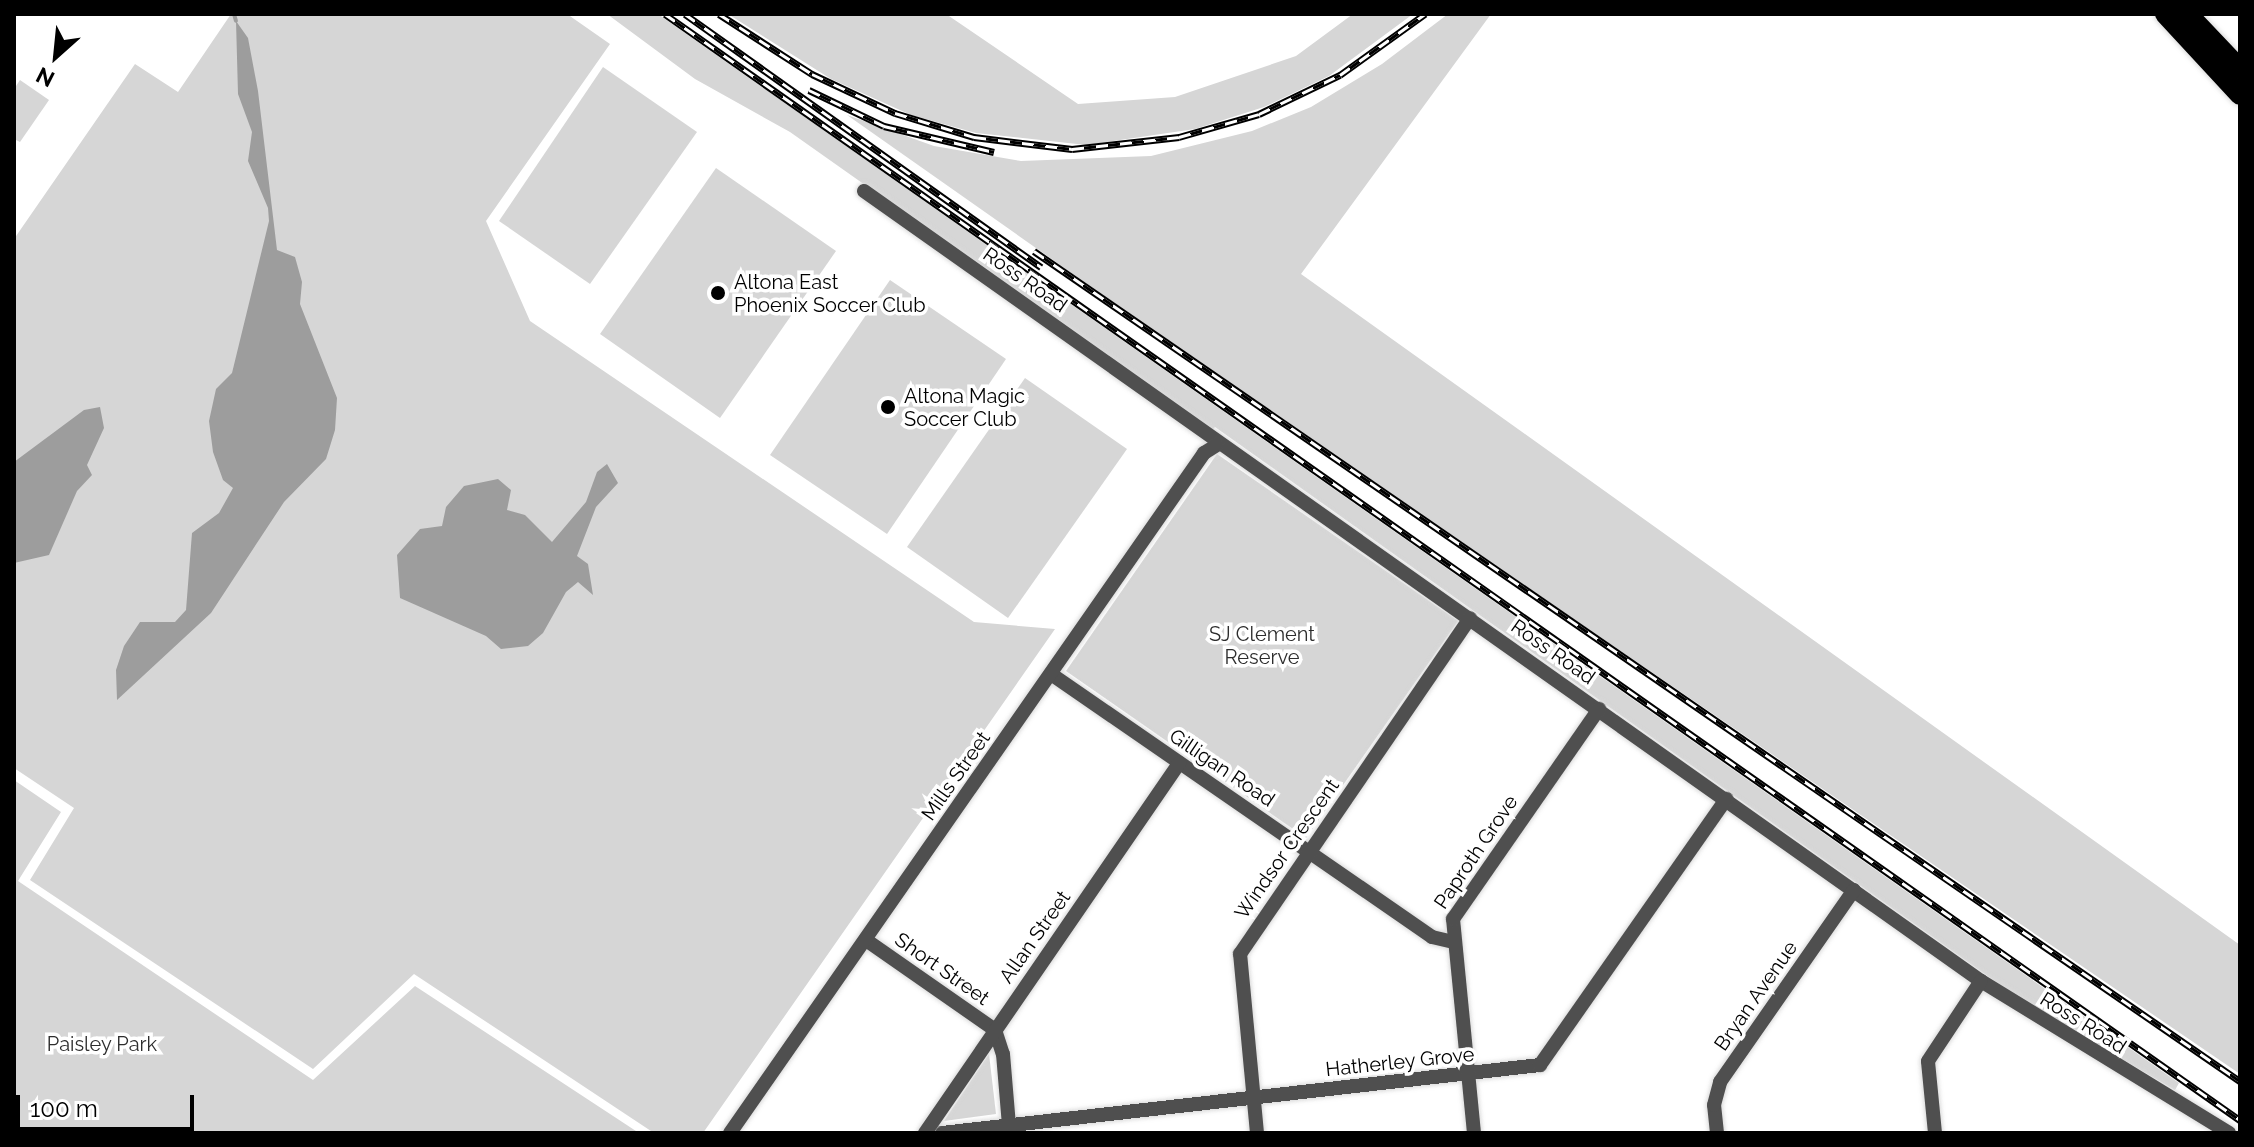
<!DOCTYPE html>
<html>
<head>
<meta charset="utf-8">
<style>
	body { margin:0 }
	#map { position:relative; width:2254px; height:1147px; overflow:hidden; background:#fff; font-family:Raleway,sans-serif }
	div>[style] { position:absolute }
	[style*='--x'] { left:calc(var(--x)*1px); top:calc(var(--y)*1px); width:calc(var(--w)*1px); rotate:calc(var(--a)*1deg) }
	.green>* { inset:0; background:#d6d6d6 }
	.water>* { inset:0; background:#9d9d9d }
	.stream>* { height:4px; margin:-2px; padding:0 2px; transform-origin:2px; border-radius:2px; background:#9d9d9d }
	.roads { filter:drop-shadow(0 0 2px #dbdbdb) drop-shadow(0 0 2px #dbdbdb) }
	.minor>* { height:14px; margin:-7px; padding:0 7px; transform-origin:7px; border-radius:7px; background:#4f4f4f }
	.primary>* { height:20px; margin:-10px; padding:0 10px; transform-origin:10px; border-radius:10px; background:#000 }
	.rail>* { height:7px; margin-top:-3.5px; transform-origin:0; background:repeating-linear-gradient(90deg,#fff 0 12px,#000 0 24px); box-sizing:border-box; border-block:2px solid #000 }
	.dots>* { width:22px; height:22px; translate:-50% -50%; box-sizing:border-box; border:4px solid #fff; border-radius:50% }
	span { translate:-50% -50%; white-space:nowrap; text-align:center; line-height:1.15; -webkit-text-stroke:7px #fff; paint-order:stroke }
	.street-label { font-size:20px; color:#000 }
	.poi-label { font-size:20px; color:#000 }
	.left { translate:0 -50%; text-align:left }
	.park-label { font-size:20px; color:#2d2d2d }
	.frame { position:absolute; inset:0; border:16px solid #000; pointer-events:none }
	.north { position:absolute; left:16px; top:16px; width:80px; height:80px; -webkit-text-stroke:6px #fff; paint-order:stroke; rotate:207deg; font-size:22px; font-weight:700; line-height:32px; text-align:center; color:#000 }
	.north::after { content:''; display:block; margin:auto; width:28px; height:36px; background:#000; clip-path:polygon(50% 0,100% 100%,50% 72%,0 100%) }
	.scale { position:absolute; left:16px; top:1095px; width:178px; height:36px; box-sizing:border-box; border:4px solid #000; border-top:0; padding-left:10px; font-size:24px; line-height:28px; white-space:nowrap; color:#000; -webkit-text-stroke:6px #fff; paint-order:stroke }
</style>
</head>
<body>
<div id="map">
	<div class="green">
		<div style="clip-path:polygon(231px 14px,567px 14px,610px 44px,486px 221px,530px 321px,974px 622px,1055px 629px,703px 1133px,654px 1133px,414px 974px,313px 1069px,30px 880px,74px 808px,14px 768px,14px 239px,135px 64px,178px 92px)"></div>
		<div style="clip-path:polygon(607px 14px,658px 14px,2179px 1083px,2175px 1090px,2023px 1001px,1215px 427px,1212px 430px,790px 132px,695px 79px)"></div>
		<div style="clip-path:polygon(728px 14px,946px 14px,1078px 104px,1175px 97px,1296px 56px,1353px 14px,1413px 14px,1329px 76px,1264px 107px,1195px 129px,1086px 145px,976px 133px,911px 115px,831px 79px)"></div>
		<div style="clip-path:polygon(1448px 14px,1491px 14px,1301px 274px,2240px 945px,2240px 1074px,1215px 374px,847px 115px,934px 146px,1021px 161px,1151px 156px,1252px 131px,1311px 107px,1382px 64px)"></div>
		<div style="clip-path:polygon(603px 67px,697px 132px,590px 284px,499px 221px)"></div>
		<div style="clip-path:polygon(20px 80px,49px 100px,20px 142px,14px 139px,14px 89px)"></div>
		<div style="clip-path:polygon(716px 168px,836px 251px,720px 418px,600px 334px)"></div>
		<div style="clip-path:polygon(890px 280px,1006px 359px,887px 534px,770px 455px)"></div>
		<div style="clip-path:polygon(1025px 378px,1127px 449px,1008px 618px,907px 547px)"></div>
		<div style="clip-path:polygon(1217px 454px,1458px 621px,1306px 838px,1066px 671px)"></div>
		<div style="clip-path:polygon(14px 780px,61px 812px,18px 881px,313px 1080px,415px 986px,639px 1133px,14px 1133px)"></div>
		<div style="clip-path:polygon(989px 1054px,996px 1114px,944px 1121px)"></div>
	</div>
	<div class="water">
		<div style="clip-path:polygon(236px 21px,248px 38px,258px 91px,277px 250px,295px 257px,302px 282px,300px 304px,337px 398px,335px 430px,326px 459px,284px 502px,211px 613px,117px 700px,116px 670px,124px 646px,140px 622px,175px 622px,186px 610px,192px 533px,219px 513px,233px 488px,223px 480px,213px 452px,209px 421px,216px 389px,232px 373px,269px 221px,268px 208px,248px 161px,252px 132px,238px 94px)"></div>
		<div style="clip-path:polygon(100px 407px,104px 428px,87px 465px,92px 475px,77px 491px,49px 555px,14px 563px,14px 462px,84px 410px)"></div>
		<div style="clip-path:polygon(607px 464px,618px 483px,596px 507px,577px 556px,588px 564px,593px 595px,578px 582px,566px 592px,543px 633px,528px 646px,501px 649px,486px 636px,400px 598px,397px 555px,420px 529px,442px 526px,446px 507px,464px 486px,498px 479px,511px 490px,507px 510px,525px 515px,552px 542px,586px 502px,597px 472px)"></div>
	</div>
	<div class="stream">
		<div style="--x:234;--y:14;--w:7;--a:74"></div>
	</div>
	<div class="roads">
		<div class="minor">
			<div style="--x:864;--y:191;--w:1368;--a:35.27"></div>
			<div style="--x:1981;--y:981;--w:291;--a:31.5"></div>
			<div style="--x:1051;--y:674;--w:463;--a:34.6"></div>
			<div style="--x:1432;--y:937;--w:22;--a:13"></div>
			<div style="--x:866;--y:940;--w:157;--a:34.9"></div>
			<div style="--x:995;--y:1030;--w:25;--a:72"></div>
			<div style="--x:1003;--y:1054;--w:71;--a:85.2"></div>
			<div style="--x:730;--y:1133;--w:829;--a:-55.12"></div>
			<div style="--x:1204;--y:453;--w:15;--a:-32"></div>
			<div style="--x:925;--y:1133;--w:449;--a:-55.5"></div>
			<div style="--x:942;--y:1133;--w:602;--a:-6.49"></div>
			<div style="--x:1540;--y:1065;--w:325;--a:-55"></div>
			<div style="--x:1257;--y:1133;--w:180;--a:-95.4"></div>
			<div style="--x:1240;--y:954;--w:407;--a:-55.6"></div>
			<div style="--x:1474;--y:1133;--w:215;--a:-95.6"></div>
			<div style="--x:1453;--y:919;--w:256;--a:-55.2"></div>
			<div style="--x:1717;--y:1133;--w:28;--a:-96"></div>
			<div style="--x:1714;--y:1105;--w:24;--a:-75"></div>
			<div style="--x:1720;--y:1082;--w:234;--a:-55.1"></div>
			<div style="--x:1935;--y:1133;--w:72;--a:-95.6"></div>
			<div style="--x:1928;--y:1061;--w:96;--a:-56.5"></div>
		</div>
		<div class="primary">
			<div style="--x:2165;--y:14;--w:110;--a:47.2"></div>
			<div style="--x:2188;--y:14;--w:76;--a:46.6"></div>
		</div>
	</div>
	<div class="rail">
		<div style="--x:665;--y:14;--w:1925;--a:35.08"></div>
		<div style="--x:685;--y:14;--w:437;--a:35.4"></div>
		<div style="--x:719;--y:14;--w:111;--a:32.8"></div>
		<div style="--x:812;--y:74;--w:92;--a:25.2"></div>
		<div style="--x:895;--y:113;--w:83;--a:16.9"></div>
		<div style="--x:974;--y:137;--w:99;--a:7"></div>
		<div style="--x:1072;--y:149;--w:108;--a:-6.4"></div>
		<div style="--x:1179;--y:137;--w:83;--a:-16"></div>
		<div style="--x:1259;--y:114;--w:90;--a:-25.7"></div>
		<div style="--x:1340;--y:75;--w:105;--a:-35.7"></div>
		<div style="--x:809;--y:90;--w:83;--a:25.6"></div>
		<div style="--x:884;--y:126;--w:113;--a:13.3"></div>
		<div style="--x:1034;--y:251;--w:1464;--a:34.54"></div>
	</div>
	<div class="dots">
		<div style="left:718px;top:293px;background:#000"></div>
		<div style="left:888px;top:407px;background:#000"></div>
	</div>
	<div class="street-label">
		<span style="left:1025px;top:280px;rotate:35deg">Ross Road</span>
		<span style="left:1553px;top:652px;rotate:35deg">Ross Road</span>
		<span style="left:1222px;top:768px;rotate:34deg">Gilligan Road</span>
		<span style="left:956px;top:776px;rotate:-55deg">Mills Street</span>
		<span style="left:1287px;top:849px;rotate:-55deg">Windsor Crescent</span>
		<span style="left:1476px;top:852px;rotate:-56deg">Paproth Grove</span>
		<span style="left:1035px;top:937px;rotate:-55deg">Allan Street</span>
		<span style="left:942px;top:969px;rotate:35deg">Short Street</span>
		<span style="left:1756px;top:996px;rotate:-55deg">Bryan Avenue</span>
		<span style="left:2083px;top:1023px;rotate:32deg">Ross Road</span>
		<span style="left:1400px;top:1062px;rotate:-6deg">Hatherley Grove</span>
	</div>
	<div class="poi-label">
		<span class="left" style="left:734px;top:294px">Altona East<br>Phoenix Soccer Club</span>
		<span class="left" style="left:904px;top:408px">Altona Magic<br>Soccer Club</span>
	</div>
	<div class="park-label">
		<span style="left:1262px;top:646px">SJ Clement<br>Reserve</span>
		<span style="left:102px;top:1044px">Paisley Park</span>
	</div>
	<div class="frame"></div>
	<div class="north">N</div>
	<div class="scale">100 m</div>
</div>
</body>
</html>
